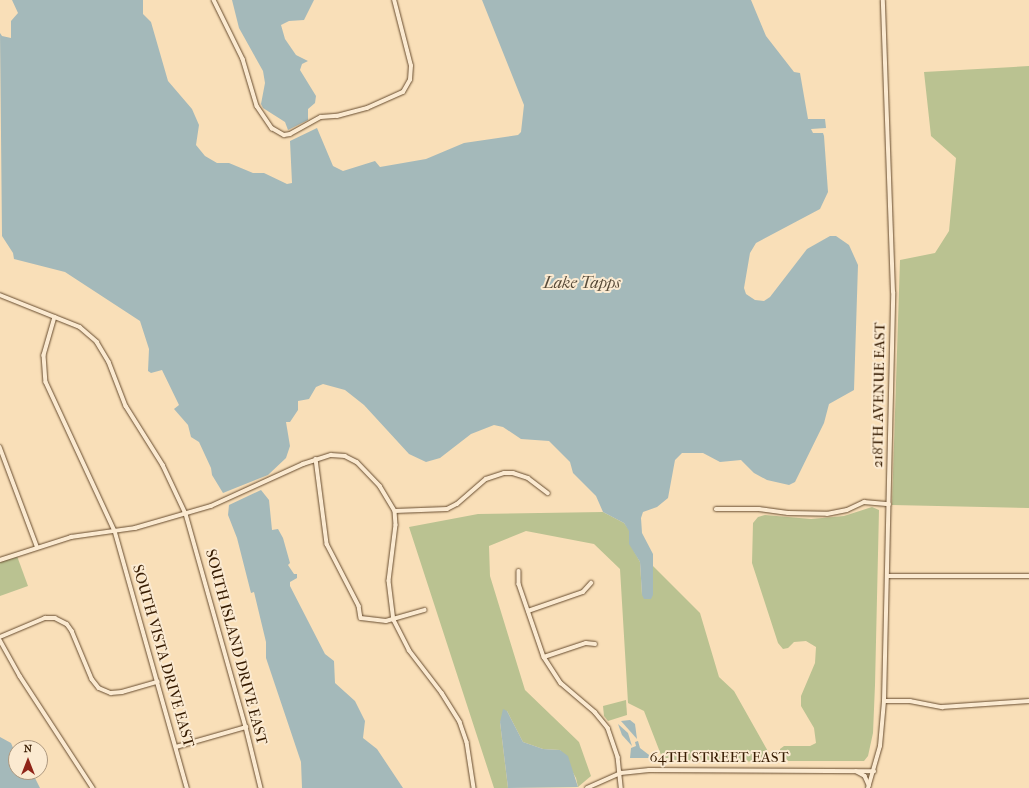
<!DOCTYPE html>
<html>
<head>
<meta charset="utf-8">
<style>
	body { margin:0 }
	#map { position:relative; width:1029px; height:788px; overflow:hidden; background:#f9dfb8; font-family:"IM FELL French Canon",serif }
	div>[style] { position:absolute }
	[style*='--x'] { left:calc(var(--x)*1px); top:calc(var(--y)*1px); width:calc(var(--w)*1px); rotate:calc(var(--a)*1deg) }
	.green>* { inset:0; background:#bac291 }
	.water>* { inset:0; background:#a4b9ba }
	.roads { filter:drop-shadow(0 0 1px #674c2f) drop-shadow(0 0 1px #674c2f) }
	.minor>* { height:3.5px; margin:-1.75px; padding:0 1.75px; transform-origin:1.75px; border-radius:1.75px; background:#fbead1 }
	.tertiary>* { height:4px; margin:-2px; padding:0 2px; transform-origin:2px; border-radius:2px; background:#fbead1 }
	span { translate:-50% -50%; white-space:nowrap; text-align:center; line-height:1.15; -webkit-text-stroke:4px #fbead1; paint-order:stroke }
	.street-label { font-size:15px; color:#361b01 }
	.water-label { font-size:16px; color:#574a38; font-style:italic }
	.north { position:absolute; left:8px; top:740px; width:40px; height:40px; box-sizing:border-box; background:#fbead1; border:1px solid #ac977e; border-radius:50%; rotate:0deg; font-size:11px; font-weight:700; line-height:16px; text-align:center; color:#361b01 }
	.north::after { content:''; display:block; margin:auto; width:14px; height:18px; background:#8f2418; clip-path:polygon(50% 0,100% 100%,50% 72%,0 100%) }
</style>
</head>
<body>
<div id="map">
	<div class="green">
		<div style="clip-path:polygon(1029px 66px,1029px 508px,892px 505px,900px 260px,935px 253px,949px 231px,956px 158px,931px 136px,924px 72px)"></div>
		<div style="clip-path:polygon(872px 507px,879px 510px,875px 685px,873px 733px,868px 756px,864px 761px,788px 761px,780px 753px,780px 749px,784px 746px,810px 746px,816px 743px,814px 728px,801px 706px,801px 696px,815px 663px,816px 647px,806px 641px,794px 642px,788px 648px,783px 649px,778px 643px,752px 563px,753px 523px,758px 517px,765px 515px,811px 519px,844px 516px)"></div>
		<div style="clip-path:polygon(603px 512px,624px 523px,630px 531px,630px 544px,640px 562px,642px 595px,653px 595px,653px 566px,700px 613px,719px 677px,734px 691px,774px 762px,663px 760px,644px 711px,628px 703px,620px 569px,594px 544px,526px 531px,489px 546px,490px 576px,525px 690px,579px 742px,591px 776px,578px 787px,576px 778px,560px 750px,543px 749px,523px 742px,507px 711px,500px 722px,508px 788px,494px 788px,409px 527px,478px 514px)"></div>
		<div style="clip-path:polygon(17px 556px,28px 586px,0 596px,0 562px)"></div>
		<div style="clip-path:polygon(626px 700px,627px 715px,608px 721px,604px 716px,603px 706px)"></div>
	</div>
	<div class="water">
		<div style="clip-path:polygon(12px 0,143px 0,143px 14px,151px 22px,168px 81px,192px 109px,199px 125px,196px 145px,205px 156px,217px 163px,229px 163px,253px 173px,264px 173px,287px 184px,292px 183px,290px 141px,317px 128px,333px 166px,343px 171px,375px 161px,380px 167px,426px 159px,464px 143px,518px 135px,521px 132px,524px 105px,482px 0,751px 0,766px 36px,794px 72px,800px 73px,808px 119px,825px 119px,826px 128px,811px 129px,813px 133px,823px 133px,824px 136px,828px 192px,820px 209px,756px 243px,750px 253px,744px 288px,746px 294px,755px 300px,764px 301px,770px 297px,807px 249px,830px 236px,836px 236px,849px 245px,858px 265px,854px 390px,829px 404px,824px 423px,795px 482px,789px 485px,767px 480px,754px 473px,741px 460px,720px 462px,703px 453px,682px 453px,675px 460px,668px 498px,657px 507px,643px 512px,641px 518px,642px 533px,653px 554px,653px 595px,651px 599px,644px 599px,642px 595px,640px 562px,629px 544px,629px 531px,624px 523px,603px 512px,596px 496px,573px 473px,570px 462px,549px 441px,521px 439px,503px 427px,494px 425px,471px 434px,440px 458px,426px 462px,409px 454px,364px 405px,345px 390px,323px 384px,316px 387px,309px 399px,298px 401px,298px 410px,290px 422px,286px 422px,290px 446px,286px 458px,268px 475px,223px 493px,212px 475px,211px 468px,199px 442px,191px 437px,188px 425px,174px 409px,179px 405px,162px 370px,151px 373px,148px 371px,149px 349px,140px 321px,65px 272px,14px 259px,13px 253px,2px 236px,0 33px,2px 36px,11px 38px,11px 21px,18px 13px)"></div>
		<div style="clip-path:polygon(232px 0,314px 0,304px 20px,289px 21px,281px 25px,285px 39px,296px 55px,308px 61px,302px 64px,300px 70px,316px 96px,315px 103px,308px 109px,308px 120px,288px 130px,285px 122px,263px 108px,261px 104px,265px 83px,263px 71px,239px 28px)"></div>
		<div style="clip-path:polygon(261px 490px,269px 500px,272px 530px,278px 529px,283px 538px,290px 563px,288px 565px,294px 574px,297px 574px,297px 578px,290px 582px,290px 586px,325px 654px,334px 661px,335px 683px,355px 701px,365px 721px,363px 738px,377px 749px,403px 788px,302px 788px,301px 762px,266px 658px,266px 642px,254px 592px,251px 593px,237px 538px,228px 515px,229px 505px)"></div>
		<div style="clip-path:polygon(503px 709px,507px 711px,523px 742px,543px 749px,560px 750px,568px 756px,578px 787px,508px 788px,500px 722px)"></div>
		<div style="clip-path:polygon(630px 720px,635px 724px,637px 739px,621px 721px)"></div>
		<div style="clip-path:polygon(618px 724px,628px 733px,632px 746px,622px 735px)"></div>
		<div style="clip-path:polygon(0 737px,11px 743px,16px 755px,16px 772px,32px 772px,40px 788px,0 788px)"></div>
		<div style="clip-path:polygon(638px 741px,640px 748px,653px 758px,630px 758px,631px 748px,636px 746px,635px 742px)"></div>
	</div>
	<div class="roads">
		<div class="minor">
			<div style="--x:214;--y:0;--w:66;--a:63.8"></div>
			<div style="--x:243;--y:59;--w:49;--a:73.4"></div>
			<div style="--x:257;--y:106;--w:27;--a:56"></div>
			<div style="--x:272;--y:128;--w:14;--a:30"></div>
			<div style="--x:284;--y:135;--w:6;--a:-9"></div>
			<div style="--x:290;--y:134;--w:35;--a:-29"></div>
			<div style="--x:321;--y:117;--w:16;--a:-4"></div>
			<div style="--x:337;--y:116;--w:31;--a:-15"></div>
			<div style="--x:367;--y:108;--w:39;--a:-24"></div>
			<div style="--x:403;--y:92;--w:14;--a:-60"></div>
			<div style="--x:410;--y:80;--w:14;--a:-86"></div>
			<div style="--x:411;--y:66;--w:68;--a:-104.4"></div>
			<div style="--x:0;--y:295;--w:86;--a:21.8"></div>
			<div style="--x:80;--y:327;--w:23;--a:41"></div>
			<div style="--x:97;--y:342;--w:23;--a:59"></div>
			<div style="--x:109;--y:362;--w:47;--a:68.9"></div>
			<div style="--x:126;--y:406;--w:70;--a:57.9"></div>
			<div style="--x:163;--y:465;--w:54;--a:64.9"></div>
			<div style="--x:186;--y:514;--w:221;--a:74.3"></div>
			<div style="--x:246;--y:727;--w:63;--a:76.2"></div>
			<div style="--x:55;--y:317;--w:40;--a:106"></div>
			<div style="--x:44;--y:355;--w:27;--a:86"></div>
			<div style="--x:46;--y:382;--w:164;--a:65.2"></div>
			<div style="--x:115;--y:531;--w:267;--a:74.3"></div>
			<div style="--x:0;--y:447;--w:106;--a:69.5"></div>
			<div style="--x:316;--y:459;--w:86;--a:82.6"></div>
			<div style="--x:327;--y:544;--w:70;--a:62.7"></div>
			<div style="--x:359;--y:606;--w:12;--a:81"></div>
			<div style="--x:361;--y:618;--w:25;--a:7"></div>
			<div style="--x:386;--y:621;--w:40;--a:-16"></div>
			<div style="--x:716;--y:509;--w:43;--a:0"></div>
			<div style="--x:759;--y:509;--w:29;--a:8"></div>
			<div style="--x:788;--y:513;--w:39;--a:1"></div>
			<div style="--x:827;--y:514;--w:20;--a:-11"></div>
			<div style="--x:847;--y:510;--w:19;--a:-25"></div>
			<div style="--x:864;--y:502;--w:25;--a:5"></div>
			<div style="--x:395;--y:511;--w:14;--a:86"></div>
			<div style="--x:396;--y:525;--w:56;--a:97.1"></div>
			<div style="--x:389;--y:581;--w:39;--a:83"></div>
			<div style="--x:394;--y:620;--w:34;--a:63"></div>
			<div style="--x:409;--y:650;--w:54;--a:52.5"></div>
			<div style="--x:442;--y:693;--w:34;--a:58"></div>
			<div style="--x:460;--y:722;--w:21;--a:71"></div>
			<div style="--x:467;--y:742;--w:47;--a:81.3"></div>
			<div style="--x:0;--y:560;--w:75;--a:-17.9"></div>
			<div style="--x:71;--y:537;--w:65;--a:-8"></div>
			<div style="--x:135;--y:528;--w:79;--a:-16.1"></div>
			<div style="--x:211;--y:506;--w:101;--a:-24.5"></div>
			<div style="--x:303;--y:464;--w:29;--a:-18"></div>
			<div style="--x:331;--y:455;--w:14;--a:4"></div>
			<div style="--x:345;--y:456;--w:13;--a:27"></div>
			<div style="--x:357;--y:462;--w:33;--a:46"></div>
			<div style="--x:380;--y:486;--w:29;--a:59"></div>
			<div style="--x:395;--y:511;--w:52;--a:-2.2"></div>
			<div style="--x:447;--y:509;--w:11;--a:-27"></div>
			<div style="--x:457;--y:504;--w:38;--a:-41"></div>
			<div style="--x:486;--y:479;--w:19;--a:-18"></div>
			<div style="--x:504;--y:473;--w:9;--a:0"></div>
			<div style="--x:513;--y:473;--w:16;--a:18"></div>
			<div style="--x:528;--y:478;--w:25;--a:37"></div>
			<div style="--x:519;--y:571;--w:13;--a:90"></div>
			<div style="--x:519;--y:584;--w:77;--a:71.1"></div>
			<div style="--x:544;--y:657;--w:31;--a:57"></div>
			<div style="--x:561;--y:683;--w:45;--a:40.5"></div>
			<div style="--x:595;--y:712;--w:21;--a:51"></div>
			<div style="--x:608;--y:728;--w:31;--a:71"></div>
			<div style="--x:618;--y:757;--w:31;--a:84"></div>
			<div style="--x:887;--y:576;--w:142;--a:0"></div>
			<div style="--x:528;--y:611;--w:58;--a:-19.1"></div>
			<div style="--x:583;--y:592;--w:12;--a:-48"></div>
			<div style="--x:0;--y:637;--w:49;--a:-22.9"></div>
			<div style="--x:45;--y:618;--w:10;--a:0"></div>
			<div style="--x:55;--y:618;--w:13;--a:27"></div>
			<div style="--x:67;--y:624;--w:9;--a:54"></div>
			<div style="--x:72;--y:631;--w:52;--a:67.4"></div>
			<div style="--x:92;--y:679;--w:11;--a:52"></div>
			<div style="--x:99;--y:688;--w:13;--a:23"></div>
			<div style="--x:111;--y:693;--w:11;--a:-5"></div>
			<div style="--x:122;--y:692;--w:37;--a:-16"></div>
			<div style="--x:0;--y:640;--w:41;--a:60.9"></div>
			<div style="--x:20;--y:676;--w:134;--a:56.9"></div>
			<div style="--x:544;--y:657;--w:44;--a:-18.4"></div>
			<div style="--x:586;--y:643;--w:9;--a:6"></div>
			<div style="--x:884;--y:701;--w:26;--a:0"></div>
			<div style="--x:910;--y:701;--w:33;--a:11"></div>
			<div style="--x:942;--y:707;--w:87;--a:-3.9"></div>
			<div style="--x:176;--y:747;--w:73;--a:-15.9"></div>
			<div style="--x:856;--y:771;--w:10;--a:29"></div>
			<div style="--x:865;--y:776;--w:10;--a:66"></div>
			<div style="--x:587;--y:788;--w:37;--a:-24"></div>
			<div style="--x:621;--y:773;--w:28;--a:-6"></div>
			<div style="--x:649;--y:770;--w:225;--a:0.3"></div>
		</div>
		<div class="tertiary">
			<div style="--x:868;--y:788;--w:44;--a:-74.1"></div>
			<div style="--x:880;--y:746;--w:45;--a:-84.9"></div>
			<div style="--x:884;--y:701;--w:409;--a:-88.7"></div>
			<div style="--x:893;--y:292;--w:292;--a:-92"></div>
		</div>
	</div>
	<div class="street-label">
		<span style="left:879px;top:395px;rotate:-89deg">218TH AVENUE EAST</span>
		<span style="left:236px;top:647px;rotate:75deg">SOUTH ISLAND DRIVE EAST</span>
		<span style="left:163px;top:656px;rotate:74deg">SOUTH VISTA DRIVE EAST</span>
		<span style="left:719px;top:758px">64TH STREET EAST</span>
	</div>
	<div class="water-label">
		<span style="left:582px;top:283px">Lake Tapps</span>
	</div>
	<div class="north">N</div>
</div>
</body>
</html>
